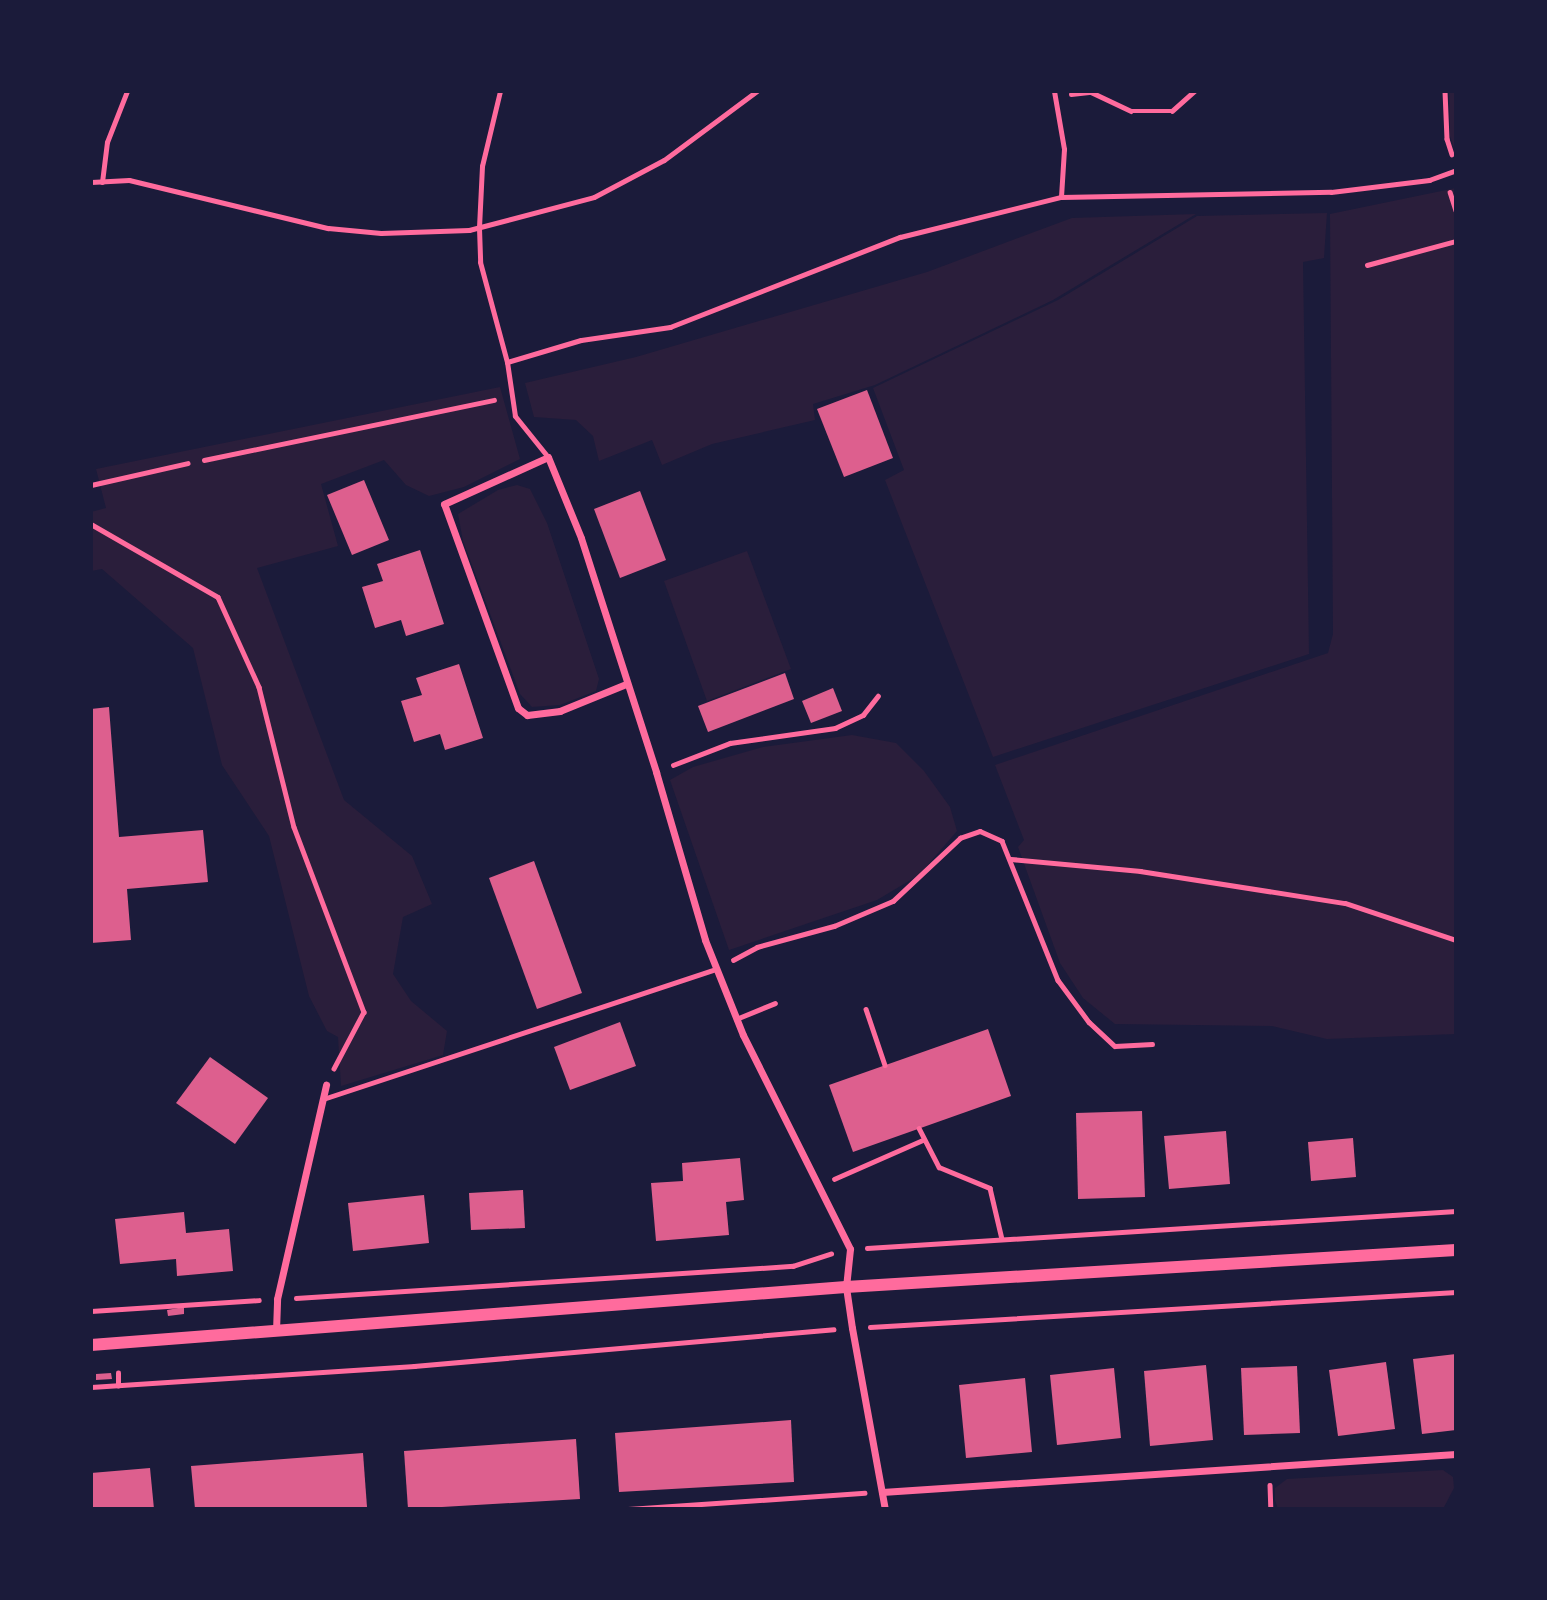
<!DOCTYPE html>
<html>
<head>
<meta charset="utf-8">
<style>
	body { margin:0 }
	#map { position:relative; width:1547px; height:1600px; overflow:hidden; background:#1b1b3a; font-family:Inter,sans-serif }
	div>[style] { position:absolute }
	[style*='--x'] { left:calc(var(--x)*1px); top:calc(var(--y)*1px); width:calc(var(--w)*1px); rotate:calc(var(--a)*1deg) }
	.green>* { inset:0; background:#2a1e3b }
	.building>* { inset:0; background:#dd5f8e }
	.path>* { height:4.5px; margin:-2.25px; padding:0 2.25px; transform-origin:2.25px; border-radius:2.25px; background:#ff6b9d }
	.service>* { height:5px; margin:-2.5px; padding:0 2.5px; transform-origin:2.5px; border-radius:2.5px; background:#ff6b9d }
	.minor>* { height:7px; margin:-3.5px; padding:0 3.5px; transform-origin:3.5px; border-radius:3.5px; background:#ff6b9d }
	.tertiary>* { height:12px; margin:-6px; padding:0 6px; transform-origin:6px; border-radius:6px; background:#ff6b9d }
	span { translate:-50% -50%; white-space:nowrap; text-align:center; line-height:1.15; -webkit-text-stroke:5px #1b1b3a; paint-order:stroke }
	.frame { position:absolute; inset:0; border:93px solid #1b1b3a; pointer-events:none }
</style>
</head>
<body>
<div id="map">
	<div class="green">
		<div style="clip-path:polygon(1449px 91px,1456px 91px,1456px 154px,1450px 136px)"></div>
		<div style="clip-path:polygon(1456px 188px,1456px 1034px,1327px 1039px,1272px 1026px,1115px 1024px,1083px 998px,1060px 963px,1018px 847px,1024px 840px,995px 765px,1328px 653px,1333px 634px,1330px 214px)"></div>
		<div style="clip-path:polygon(1327px 213px,1324px 258px,1303px 262px,1309px 654px,993px 757px,885px 480px,904px 470px,873px 388px,1058px 300px,1197px 216px)"></div>
		<div style="clip-path:polygon(1196px 214px,1053px 300px,875px 385px,813px 404px,815px 420px,712px 444px,662px 465px,652px 440px,599px 461px,593px 436px,576px 420px,534px 417px,525px 383px,636px 357px,927px 272px,1072px 218px)"></div>
		<div style="clip-path:polygon(500px 387px,520px 459px,464px 487px,429px 496px,406px 485px,384px 460px,321px 484px,338px 546px,257px 568px,344px 800px,412px 856px,432px 904px,403px 917px,393px 974px,411px 1001px,447px 1031px,443px 1055px,341px 1086px,338px 1037px,327px 1031px,309px 996px,269px 836px,222px 765px,193px 648px,102px 569px,91px 571px,91px 512px,106px 508px,96px 469px)"></div>
		<div style="clip-path:polygon(517px 485px,530px 489px,547px 523px,599px 679px,596px 691px,560px 705px,532px 707px,520px 694px,463px 541px,458px 514px,498px 490px)"></div>
		<div style="clip-path:polygon(747px 551px,791px 669px,707px 701px,664px 581px)"></div>
		<div style="clip-path:polygon(852px 735px,896px 743px,924px 771px,950px 807px,957px 831px,919px 875px,877px 900px,729px 950px,670px 780px,693px 767px,763px 747px)"></div>
		<div style="clip-path:polygon(1443px 1470px,1453px 1477px,1454px 1488px,1443px 1509px,1278px 1509px,1275px 1500px,1275px 1488px,1287px 1479px)"></div>
	</div>
	<div class="building">
		<div style="clip-path:polygon(867px 390px,893px 458px,844px 477px,817px 409px)"></div>
		<div style="clip-path:polygon(364px 480px,389px 540px,352px 555px,327px 495px)"></div>
		<div style="clip-path:polygon(640px 491px,666px 560px,620px 578px,594px 509px)"></div>
		<div style="clip-path:polygon(420px 550px,444px 624px,406px 636px,401px 620px,375px 628px,362px 587px,383px 581px,377px 564px)"></div>
		<div style="clip-path:polygon(459px 664px,483px 738px,445px 750px,440px 734px,414px 742px,401px 701px,422px 695px,416px 678px)"></div>
		<div style="clip-path:polygon(785px 673px,794px 699px,708px 732px,698px 706px)"></div>
		<div style="clip-path:polygon(833px 688px,842px 711px,811px 723px,802px 701px)"></div>
		<div style="clip-path:polygon(109px 707px,119px 837px,203px 830px,208px 882px,127px 889px,131px 940px,91px 943px,91px 709px)"></div>
		<div style="clip-path:polygon(534px 861px,582px 993px,537px 1009px,489px 878px)"></div>
		<div style="clip-path:polygon(620px 1022px,636px 1066px,570px 1090px,554px 1047px)"></div>
		<div style="clip-path:polygon(988px 1029px,1011px 1096px,853px 1152px,829px 1085px)"></div>
		<div style="clip-path:polygon(210px 1057px,268px 1098px,235px 1144px,176px 1103px)"></div>
		<div style="clip-path:polygon(1142px 1111px,1145px 1197px,1078px 1199px,1076px 1113px)"></div>
		<div style="clip-path:polygon(1226px 1131px,1230px 1184px,1169px 1189px,1164px 1136px)"></div>
		<div style="clip-path:polygon(1353px 1138px,1356px 1177px,1311px 1181px,1308px 1142px)"></div>
		<div style="clip-path:polygon(740px 1158px,744px 1200px,726px 1202px,729px 1235px,656px 1241px,651px 1183px,683px 1181px,682px 1163px)"></div>
		<div style="clip-path:polygon(523px 1190px,525px 1228px,471px 1230px,469px 1193px)"></div>
		<div style="clip-path:polygon(424px 1195px,429px 1243px,353px 1251px,348px 1203px)"></div>
		<div style="clip-path:polygon(184px 1212px,186px 1233px,229px 1229px,233px 1271px,177px 1276px,176px 1259px,120px 1264px,115px 1219px)"></div>
		<div style="clip-path:polygon(184px 1307px,184px 1314px,168px 1316px,167px 1310px)"></div>
		<div style="clip-path:polygon(1456px 1354px,1456px 1430px,1422px 1434px,1413px 1359px)"></div>
		<div style="clip-path:polygon(1386px 1362px,1395px 1429px,1338px 1436px,1329px 1370px)"></div>
		<div style="clip-path:polygon(1206px 1365px,1213px 1440px,1150px 1446px,1144px 1371px)"></div>
		<div style="clip-path:polygon(1297px 1366px,1300px 1433px,1244px 1435px,1241px 1368px)"></div>
		<div style="clip-path:polygon(1114px 1368px,1121px 1438px,1057px 1445px,1050px 1375px)"></div>
		<div style="clip-path:polygon(111px 1373px,112px 1379px,96px 1380px,96px 1374px)"></div>
		<div style="clip-path:polygon(1025px 1378px,1032px 1452px,966px 1458px,959px 1385px)"></div>
		<div style="clip-path:polygon(791px 1420px,794px 1482px,619px 1492px,615px 1433px)"></div>
		<div style="clip-path:polygon(576px 1439px,580px 1499px,408px 1509px,404px 1451px)"></div>
		<div style="clip-path:polygon(363px 1453px,367px 1507px,195px 1509px,191px 1466px)"></div>
		<div style="clip-path:polygon(150px 1468px,154px 1509px,91px 1509px,91px 1473px)"></div>
	</div>
	<div class="path">
		<div style="--x:1445;--y:91;--w:48;--a:87.6"></div>
		<div style="--x:1447;--y:139;--w:16;--a:72"></div>
		<div style="--x:1071;--y:94;--w:20;--a:-6"></div>
		<div style="--x:1091;--y:92;--w:44;--a:25.4"></div>
		<div style="--x:1131;--y:111;--w:41;--a:0"></div>
		<div style="--x:1172;--y:111;--w:30;--a:-42"></div>
		<div style="--x:1450;--y:192;--w:19;--a:72"></div>
		<div style="--x:1367;--y:265;--w:92;--a:-15.1"></div>
		<div style="--x:204;--y:460;--w:296;--a:-11.7"></div>
		<div style="--x:91;--y:524;--w:146;--a:29.9"></div>
		<div style="--x:218;--y:597;--w:99;--a:65.5"></div>
		<div style="--x:259;--y:687;--w:144;--a:76"></div>
		<div style="--x:294;--y:827;--w:198;--a:69.3"></div>
		<div style="--x:364;--y:1012;--w:64;--a:117.8"></div>
		<div style="--x:673;--y:765;--w:61;--a:-21.1"></div>
		<div style="--x:730;--y:743;--w:106;--a:-8.1"></div>
		<div style="--x:835;--y:728;--w:31;--a:-25"></div>
		<div style="--x:863;--y:715;--w:24;--a:-52"></div>
		<div style="--x:1011;--y:859;--w:130;--a:5.3"></div>
		<div style="--x:1140;--y:871;--w:207;--a:8.9"></div>
		<div style="--x:1345;--y:903;--w:117;--a:18.4"></div>
		<div style="--x:733;--y:960;--w:27;--a:-28"></div>
		<div style="--x:757;--y:947;--w:80;--a:-15.3"></div>
		<div style="--x:834;--y:926;--w:64;--a:-23"></div>
		<div style="--x:893;--y:901;--w:92;--a:-43.2"></div>
		<div style="--x:960;--y:838;--w:21;--a:-19"></div>
		<div style="--x:980;--y:831;--w:24;--a:24"></div>
		<div style="--x:1002;--y:841;--w:150;--a:68.1"></div>
		<div style="--x:1058;--y:980;--w:52;--a:53.6"></div>
		<div style="--x:1089;--y:1022;--w:35;--a:43"></div>
		<div style="--x:1115;--y:1046;--w:37;--a:-3"></div>
		<div style="--x:866;--y:1009;--w:59;--a:71.3"></div>
		<div style="--x:919;--y:1128;--w:44;--a:62.9"></div>
		<div style="--x:939;--y:1167;--w:55;--a:22.4"></div>
		<div style="--x:990;--y:1188;--w:52;--a:76.8"></div>
		<div style="--x:834;--y:1179;--w:97;--a:-23.7"></div>
		<div style="--x:867;--y:1248;--w:590;--a:-3.59"></div>
		<div style="--x:296;--y:1298;--w:498;--a:-3.7"></div>
		<div style="--x:793;--y:1266;--w:40;--a:-18"></div>
		<div style="--x:91;--y:1311;--w:168;--a:-3.7"></div>
		<div style="--x:870;--y:1327;--w:587;--a:-3.42"></div>
		<div style="--x:118;--y:1386;--w:13;--a:-90"></div>
		<div style="--x:91;--y:1387;--w:324;--a:-3.7"></div>
		<div style="--x:414;--y:1366;--w:421;--a:-5"></div>
		<div style="--x:1270;--y:1485;--w:24;--a:88"></div>
		<div style="--x:628;--y:1509;--w:237;--a:-3.9"></div>
	</div>
	<div class="service">
		<div style="--x:500;--y:91;--w:77;--a:103.5"></div>
		<div style="--x:482;--y:166;--w:62;--a:92.8"></div>
		<div style="--x:479;--y:228;--w:34;--a:88"></div>
		<div style="--x:480;--y:262;--w:104;--a:74.9"></div>
		<div style="--x:1054;--y:91;--w:59;--a:80.2"></div>
		<div style="--x:1064;--y:149;--w:48;--a:93.6"></div>
		<div style="--x:91;--y:182;--w:38;--a:-3"></div>
		<div style="--x:129;--y:180;--w:205;--a:13.6"></div>
		<div style="--x:328;--y:228;--w:53;--a:5.4"></div>
		<div style="--x:381;--y:233;--w:88;--a:-2"></div>
		<div style="--x:469;--y:230;--w:129;--a:-14.8"></div>
		<div style="--x:594;--y:197;--w:79;--a:-27.9"></div>
		<div style="--x:664;--y:160;--w:116;--a:-36.6"></div>
		<div style="--x:102;--y:182;--w:40;--a:-82.9"></div>
		<div style="--x:107;--y:142;--w:55;--a:-68.6"></div>
		<div style="--x:548;--y:457;--w:53;--a:-128.8"></div>
		<div style="--x:515;--y:416;--w:55;--a:-98.4"></div>
		<div style="--x:507;--y:362;--w:77;--a:-16.6"></div>
		<div style="--x:581;--y:340;--w:90;--a:-8.3"></div>
		<div style="--x:670;--y:327;--w:247;--a:-21.4"></div>
		<div style="--x:900;--y:237;--w:166;--a:-14"></div>
		<div style="--x:1061;--y:197;--w:270;--a:-1.1"></div>
		<div style="--x:1331;--y:192;--w:99;--a:-7"></div>
		<div style="--x:1429;--y:180;--w:29;--a:-20"></div>
		<div style="--x:91;--y:485;--w:99;--a:-12.8"></div>
		<div style="--x:736;--y:1019;--w:42;--a:-22.3"></div>
		<div style="--x:323;--y:1099;--w:415;--a:-18.3"></div>
	</div>
	<div class="minor">
		<div style="--x:626;--y:684;--w:71;--a:157.8"></div>
		<div style="--x:560;--y:711;--w:33;--a:173"></div>
		<div style="--x:527;--y:715;--w:11;--a:-142"></div>
		<div style="--x:518;--y:708;--w:217;--a:-109.9"></div>
		<div style="--x:444;--y:504;--w:114;--a:-24.3"></div>
		<div style="--x:548;--y:457;--w:87;--a:67.8"></div>
		<div style="--x:581;--y:538;--w:246;--a:72.2"></div>
		<div style="--x:656;--y:772;--w:175;--a:73.7"></div>
		<div style="--x:705;--y:940;--w:102;--a:68.2"></div>
		<div style="--x:743;--y:1035;--w:239;--a:63.4"></div>
		<div style="--x:850;--y:1249;--w:38;--a:96"></div>
		<div style="--x:846;--y:1287;--w:41;--a:81.7"></div>
		<div style="--x:852;--y:1328;--w:184;--a:79.7"></div>
		<div style="--x:276;--y:1331;--w:32;--a:-88"></div>
		<div style="--x:277;--y:1299;--w:220;--a:-77.1"></div>
		<div style="--x:882;--y:1492;--w:575;--a:-3.79"></div>
	</div>
	<div class="tertiary">
		<div style="--x:91;--y:1345;--w:757;--a:-4.39"></div>
		<div style="--x:846;--y:1287;--w:611;--a:-3.47"></div>
	</div>
	<div class="frame"></div>
</div>
</body>
</html>
